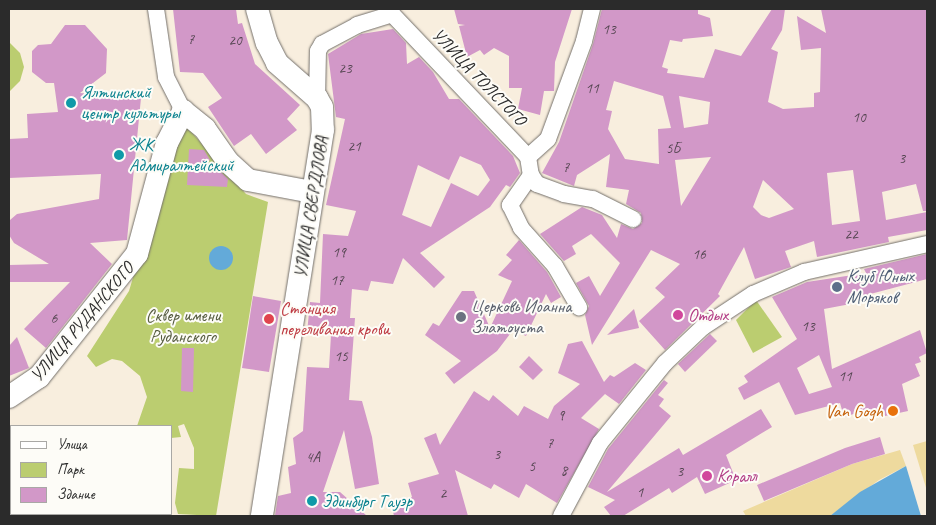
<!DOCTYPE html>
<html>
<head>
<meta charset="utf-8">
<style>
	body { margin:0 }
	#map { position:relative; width:936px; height:525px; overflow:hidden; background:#f8eede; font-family:Caveat,sans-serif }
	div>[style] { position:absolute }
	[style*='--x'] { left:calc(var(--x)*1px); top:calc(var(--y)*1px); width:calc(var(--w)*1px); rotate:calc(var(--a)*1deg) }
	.green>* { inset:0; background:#bbcd70 }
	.sand>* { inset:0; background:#eeda9e }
	.water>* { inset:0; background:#63aad9 }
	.round { border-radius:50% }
	.building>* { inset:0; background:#d298c8 }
	.roads { filter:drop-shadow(0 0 1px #736f6a) drop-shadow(0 0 1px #736f6a) }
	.street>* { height:16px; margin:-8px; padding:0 8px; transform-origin:8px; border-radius:8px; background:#fff }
	.secondary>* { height:22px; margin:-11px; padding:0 11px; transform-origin:11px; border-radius:11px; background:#fff }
	.dots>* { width:14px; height:14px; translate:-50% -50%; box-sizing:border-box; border:2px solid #fdfcf7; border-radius:50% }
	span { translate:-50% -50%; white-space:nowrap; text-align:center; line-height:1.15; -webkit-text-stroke:4px #fdfcf7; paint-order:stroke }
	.number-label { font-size:15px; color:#554652 }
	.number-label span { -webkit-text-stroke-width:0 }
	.street-label { font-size:18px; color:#2b2b2b }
	.culture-label { font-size:18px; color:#0d838f }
	.left { translate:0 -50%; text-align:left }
	.service-label { font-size:18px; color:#4e5e75 }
	.worship-label { font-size:18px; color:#5b616d }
	.health-label { font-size:18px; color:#be3a42 }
	.hotel-label { font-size:18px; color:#b23c85 }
	.park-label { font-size:18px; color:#565c40 }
	.food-label { font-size:18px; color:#c56008 }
	.right { translate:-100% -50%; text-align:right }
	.frame { position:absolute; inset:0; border:10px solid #2b2b2b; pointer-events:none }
	.legend { position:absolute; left:10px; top:425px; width:162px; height:90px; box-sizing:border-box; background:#fdfcf7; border:1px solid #a9a8a5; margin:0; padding:6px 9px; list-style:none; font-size:15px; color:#2b2b2b }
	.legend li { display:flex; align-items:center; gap:10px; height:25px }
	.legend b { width:25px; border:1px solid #a9a8a5 }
</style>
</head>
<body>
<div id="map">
	<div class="green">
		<div style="clip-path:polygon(9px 42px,20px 53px,24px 67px,20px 81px,9px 92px)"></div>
		<div style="clip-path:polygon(180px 119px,246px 194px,268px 202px,216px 516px,178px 514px,175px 503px,179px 468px,194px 469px,194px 448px,184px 424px,178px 426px,181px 437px,171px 438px,171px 426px,137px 426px,147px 397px,140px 376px,122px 361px,112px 359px,96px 367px,87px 356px,129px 291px)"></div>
		<div style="clip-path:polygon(756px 300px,782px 337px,753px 353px,736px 320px)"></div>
	</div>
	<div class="sand">
		<div style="clip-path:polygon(927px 441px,927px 491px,913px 445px)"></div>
		<div style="clip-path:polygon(900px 450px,906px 466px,879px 480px,830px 516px,746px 516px,743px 511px,852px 464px)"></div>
	</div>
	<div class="water">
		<div class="round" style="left:209px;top:246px;width:24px;height:24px"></div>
		<div style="clip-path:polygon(906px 466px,921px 516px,830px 516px,860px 492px)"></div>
	</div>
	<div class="building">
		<div style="clip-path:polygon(173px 9px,236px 9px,238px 24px,242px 23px,255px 64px,300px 105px,287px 119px,297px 130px,266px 154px,251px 134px,234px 146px,208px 107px,222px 98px,203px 73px,180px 72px)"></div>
		<div style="clip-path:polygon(454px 9px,572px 9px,555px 62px,554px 91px,544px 91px,540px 115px,518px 109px,522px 88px,509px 88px,509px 56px,494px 48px,484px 55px,480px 50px,467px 57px,459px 26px,465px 25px,458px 24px)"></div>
		<div style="clip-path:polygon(evenodd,602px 9px,698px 9px,698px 14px,710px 18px,713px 36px,683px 39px,682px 42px,670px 40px,662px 67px,668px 69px,667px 73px,704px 78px,715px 49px,741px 56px,772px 9px,785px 9px,782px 30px,771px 49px,778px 52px,768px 102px,783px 109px,814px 107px,814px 93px,820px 92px,821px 48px,801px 50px,797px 16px,826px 33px,821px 9px,927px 9px,927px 211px,923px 211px,916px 184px,882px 192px,886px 220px,927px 212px,927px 230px,888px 237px,889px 242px,817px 257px,814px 241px,785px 251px,791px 267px,755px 279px,744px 247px,718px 294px,720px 296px,665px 350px,639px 321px,665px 297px,655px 288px,680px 264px,651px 250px,592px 345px,585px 315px,589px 306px,576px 283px,589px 276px,600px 296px,620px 263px,591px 234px,572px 246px,576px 254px,564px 261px,540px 234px,582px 207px,602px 215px,617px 238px,621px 224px,633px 229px,642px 223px,641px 213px,626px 204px,629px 190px,606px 187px,610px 154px,577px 175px,574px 186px,542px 173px,559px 142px,593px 44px,602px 9px,614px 81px,663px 96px,671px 128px,658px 129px,659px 164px,625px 159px,608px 129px,612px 111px,606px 110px,614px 81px,602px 9px,679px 96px,710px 102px,708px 124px,684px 128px,679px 96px,602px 9px,711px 157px,681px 206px,675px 160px,711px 157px,602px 9px,853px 170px,860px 221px,832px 225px,827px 173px,853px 170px,602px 9px,763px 180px,794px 209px,769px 218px,761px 215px,753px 207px,763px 180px)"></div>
		<div style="clip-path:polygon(65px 25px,85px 25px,107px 49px,106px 73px,80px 93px,141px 98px,127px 240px,90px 243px,112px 264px,46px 348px,24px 329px,70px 282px,9px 282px,9px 265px,49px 264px,14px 243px,9px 235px,10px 220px,17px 214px,99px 199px,101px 174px,9px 178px,9px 139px,28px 138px,27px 114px,58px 112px,54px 83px,46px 83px,32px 72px,32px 51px,38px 45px,51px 44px)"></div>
		<div style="clip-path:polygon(evenodd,393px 29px,406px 43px,407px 64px,419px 57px,433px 72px,449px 99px,459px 99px,513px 156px,520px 173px,510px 187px,506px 185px,490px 207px,420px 253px,445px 277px,434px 288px,403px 258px,393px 284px,371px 281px,368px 291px,352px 289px,350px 318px,355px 318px,349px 400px,362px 401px,372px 437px,379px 484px,355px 489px,344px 430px,323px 492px,340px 492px,367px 516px,275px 516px,278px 496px,291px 493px,288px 467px,296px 464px,293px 438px,303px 431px,307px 367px,329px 368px,331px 335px,307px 333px,310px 302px,320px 303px,323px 234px,348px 236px,356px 211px,326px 205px,345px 119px,336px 117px,328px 54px,361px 34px,393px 29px,460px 156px,481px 165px,490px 180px,478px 196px,451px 183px,431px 227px,402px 215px,418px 165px,449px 180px,460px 156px)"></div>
		<div style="clip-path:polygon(189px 149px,204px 150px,210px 160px,204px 166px,215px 166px,228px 179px,227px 187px,187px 185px)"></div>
		<div style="clip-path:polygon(519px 240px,547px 272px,561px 297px,551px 303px,546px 294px,526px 336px,513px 330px,497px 351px,454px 384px,445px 373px,461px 361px,425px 335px,433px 323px,439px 326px,462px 291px,474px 291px,490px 328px,512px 281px,498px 275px,512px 260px,506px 255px)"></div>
		<div style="clip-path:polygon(evenodd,927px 254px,927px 279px,859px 297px,861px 302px,824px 309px,832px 369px,920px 330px,927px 353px,919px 357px,921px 362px,915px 364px,920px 376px,902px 384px,908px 411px,885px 416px,884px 410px,860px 412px,844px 417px,840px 403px,795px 415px,779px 382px,744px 400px,738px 388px,748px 382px,744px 376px,797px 339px,772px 297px,807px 282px,866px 273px,864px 269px,927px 254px,819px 355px,832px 387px,809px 394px,797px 368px,819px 355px)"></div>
		<div style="clip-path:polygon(253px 296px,281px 301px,269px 372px,242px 368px)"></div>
		<div style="clip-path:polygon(634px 309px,639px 328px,607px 335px)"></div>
		<div style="clip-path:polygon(710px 334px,717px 341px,685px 372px,678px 364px)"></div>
		<div style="clip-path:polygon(17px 337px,29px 368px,9px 376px,9px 346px)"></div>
		<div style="clip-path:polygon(582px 341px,604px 382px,610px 375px,614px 377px,635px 363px,646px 370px,619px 404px,605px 394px,581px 418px,599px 429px,557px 503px,526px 484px,519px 498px,494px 484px,491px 489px,455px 470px,468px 516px,394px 516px,391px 502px,412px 497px,408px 483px,439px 474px,424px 438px,436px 433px,440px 445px,474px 391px,489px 401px,493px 395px,518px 416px,524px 406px,548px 419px,554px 406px,580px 384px,558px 373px,568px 344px)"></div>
		<div style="clip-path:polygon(182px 348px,194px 348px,193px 392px,181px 391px)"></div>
		<div style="clip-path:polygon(529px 356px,543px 370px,533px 380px,519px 367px)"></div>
		<div style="clip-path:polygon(664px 380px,668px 383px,658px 395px,664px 399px,659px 406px,671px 416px,607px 492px,679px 448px,683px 455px,761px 409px,772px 427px,726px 455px,736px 480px,705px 494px,697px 477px,672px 493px,669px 488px,623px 516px,611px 516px,604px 507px,615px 500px,588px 487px,608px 449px)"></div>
		<div style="clip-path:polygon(880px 437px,885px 454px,852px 464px,764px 501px,757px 485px,845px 448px)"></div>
	</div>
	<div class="roads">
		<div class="street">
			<div style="--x:156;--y:9;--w:69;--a:81.6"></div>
			<div style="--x:166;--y:77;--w:38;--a:63"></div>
			<div style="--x:317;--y:98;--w:47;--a:-88.8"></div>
			<div style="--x:318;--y:51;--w:8;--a:-60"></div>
			<div style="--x:322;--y:44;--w:40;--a:-28"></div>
			<div style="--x:357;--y:25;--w:37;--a:-17"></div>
			<div style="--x:392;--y:14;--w:197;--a:46.4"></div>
			<div style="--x:528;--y:157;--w:18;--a:81"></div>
			<div style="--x:531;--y:175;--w:37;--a:125"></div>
			<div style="--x:510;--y:205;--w:25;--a:64"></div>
			<div style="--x:521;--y:228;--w:51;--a:48.2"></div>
			<div style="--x:555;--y:266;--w:48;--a:59.7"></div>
			<div style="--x:528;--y:157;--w:27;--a:-42"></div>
			<div style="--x:548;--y:139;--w:104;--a:-69.8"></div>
			<div style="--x:584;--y:41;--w:33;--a:-76"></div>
			<div style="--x:531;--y:175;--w:11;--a:56"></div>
			<div style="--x:537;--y:184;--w:29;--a:20"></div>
			<div style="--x:564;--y:194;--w:29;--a:10"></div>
			<div style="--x:593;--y:199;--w:45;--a:26.6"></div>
			<div style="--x:561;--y:516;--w:83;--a:-61.9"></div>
			<div style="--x:600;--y:443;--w:103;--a:-50.9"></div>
			<div style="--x:665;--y:363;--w:52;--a:-43.5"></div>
			<div style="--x:703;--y:327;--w:60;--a:-33.4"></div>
			<div style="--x:753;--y:294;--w:56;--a:-23.3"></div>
			<div style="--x:804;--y:272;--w:126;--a:-12.8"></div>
		</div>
		<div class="secondary">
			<div style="--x:257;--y:9;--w:35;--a:74"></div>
			<div style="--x:267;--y:43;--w:22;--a:63"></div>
			<div style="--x:277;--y:63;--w:53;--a:41.2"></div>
			<div style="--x:317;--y:98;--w:10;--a:61"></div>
			<div style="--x:322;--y:107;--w:23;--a:88"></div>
			<div style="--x:323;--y:130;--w:391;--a:99"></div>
			<div style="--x:9;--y:397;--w:36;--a:-34"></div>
			<div style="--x:39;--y:377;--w:157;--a:-51.5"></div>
			<div style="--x:137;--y:254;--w:115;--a:-74.9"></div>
			<div style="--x:167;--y:143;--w:36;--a:-63"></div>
			<div style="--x:183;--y:111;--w:28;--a:39"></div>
			<div style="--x:205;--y:129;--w:40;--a:55.1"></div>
			<div style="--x:228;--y:162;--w:27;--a:42"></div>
			<div style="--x:248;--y:180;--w:65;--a:10.6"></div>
		</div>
	</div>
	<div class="dots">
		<div style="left:71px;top:103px;background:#0f9aa8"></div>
		<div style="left:119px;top:155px;background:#0f9aa8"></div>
		<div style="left:837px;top:287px;background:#5c6f8a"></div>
		<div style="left:678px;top:315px;background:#d1479c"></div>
		<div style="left:461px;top:317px;background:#6b7280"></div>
		<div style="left:269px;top:319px;background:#e0444e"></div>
		<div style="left:893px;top:411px;background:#e8710a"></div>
		<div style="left:707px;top:476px;background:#d1479c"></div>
		<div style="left:312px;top:501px;background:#0f9aa8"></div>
	</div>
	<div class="number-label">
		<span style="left:609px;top:30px">13</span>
		<span style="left:191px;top:40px">7</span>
		<span style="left:235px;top:41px">20</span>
		<span style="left:345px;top:69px">23</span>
		<span style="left:592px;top:89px">11</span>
		<span style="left:859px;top:118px">10</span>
		<span style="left:354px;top:147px">21</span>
		<span style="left:673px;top:149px">5Б</span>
		<span style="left:902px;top:159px">3</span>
		<span style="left:566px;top:168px">7</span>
		<span style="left:851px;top:235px">22</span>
		<span style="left:339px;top:253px">19</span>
		<span style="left:699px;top:255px">16</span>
		<span style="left:337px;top:281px">17</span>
		<span style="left:54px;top:319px">6</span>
		<span style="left:808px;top:327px">13</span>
		<span style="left:341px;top:357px">15</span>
		<span style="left:845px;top:377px">11</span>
		<span style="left:561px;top:416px">9</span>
		<span style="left:550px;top:444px">7</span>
		<span style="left:497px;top:455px">3</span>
		<span style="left:313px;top:458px">4А</span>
		<span style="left:532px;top:467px">5</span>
		<span style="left:564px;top:471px">8</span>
		<span style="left:680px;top:472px">3</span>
		<span style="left:640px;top:493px">1</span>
		<span style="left:443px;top:494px">2</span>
	</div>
	<div class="street-label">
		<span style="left:479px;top:77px;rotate:46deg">УЛИЦА ТОЛСТОГО</span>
		<span style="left:311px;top:207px;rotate:-81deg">УЛИЦА СВЕРДЛОВА</span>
		<span style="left:82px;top:322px;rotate:-50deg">УЛИЦА РУДАНСКОГО</span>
	</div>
	<div class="culture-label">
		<span class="left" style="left:81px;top:103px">Ялтинский<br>центр культуры</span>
		<span class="left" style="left:129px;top:155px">ЖК<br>Адмиралтейский</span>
		<span class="left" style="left:322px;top:501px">Эдинбург Тауэр</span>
	</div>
	<div class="service-label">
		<span class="left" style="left:847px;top:287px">Клуб Юных<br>Моряков</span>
	</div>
	<div class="worship-label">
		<span class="left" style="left:471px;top:317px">Церковь Иоанна<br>Златоуста</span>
	</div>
	<div class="health-label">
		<span class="left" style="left:280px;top:319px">Станция<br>переливания крови</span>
	</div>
	<div class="hotel-label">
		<span class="left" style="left:688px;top:315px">Отдых</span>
		<span class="left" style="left:717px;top:476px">Коралл</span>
	</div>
	<div class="park-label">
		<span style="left:183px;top:326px">Сквер имени<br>Руданского</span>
	</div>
	<div class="food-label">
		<span class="right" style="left:883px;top:411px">Van Gogh</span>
	</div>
	<div class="frame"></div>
	<ul class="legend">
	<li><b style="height:6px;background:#fff"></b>Улица</li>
	<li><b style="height:14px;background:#bbcd70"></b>Парк</li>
	<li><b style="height:14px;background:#d298c8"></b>Здание</li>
	</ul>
</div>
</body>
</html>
